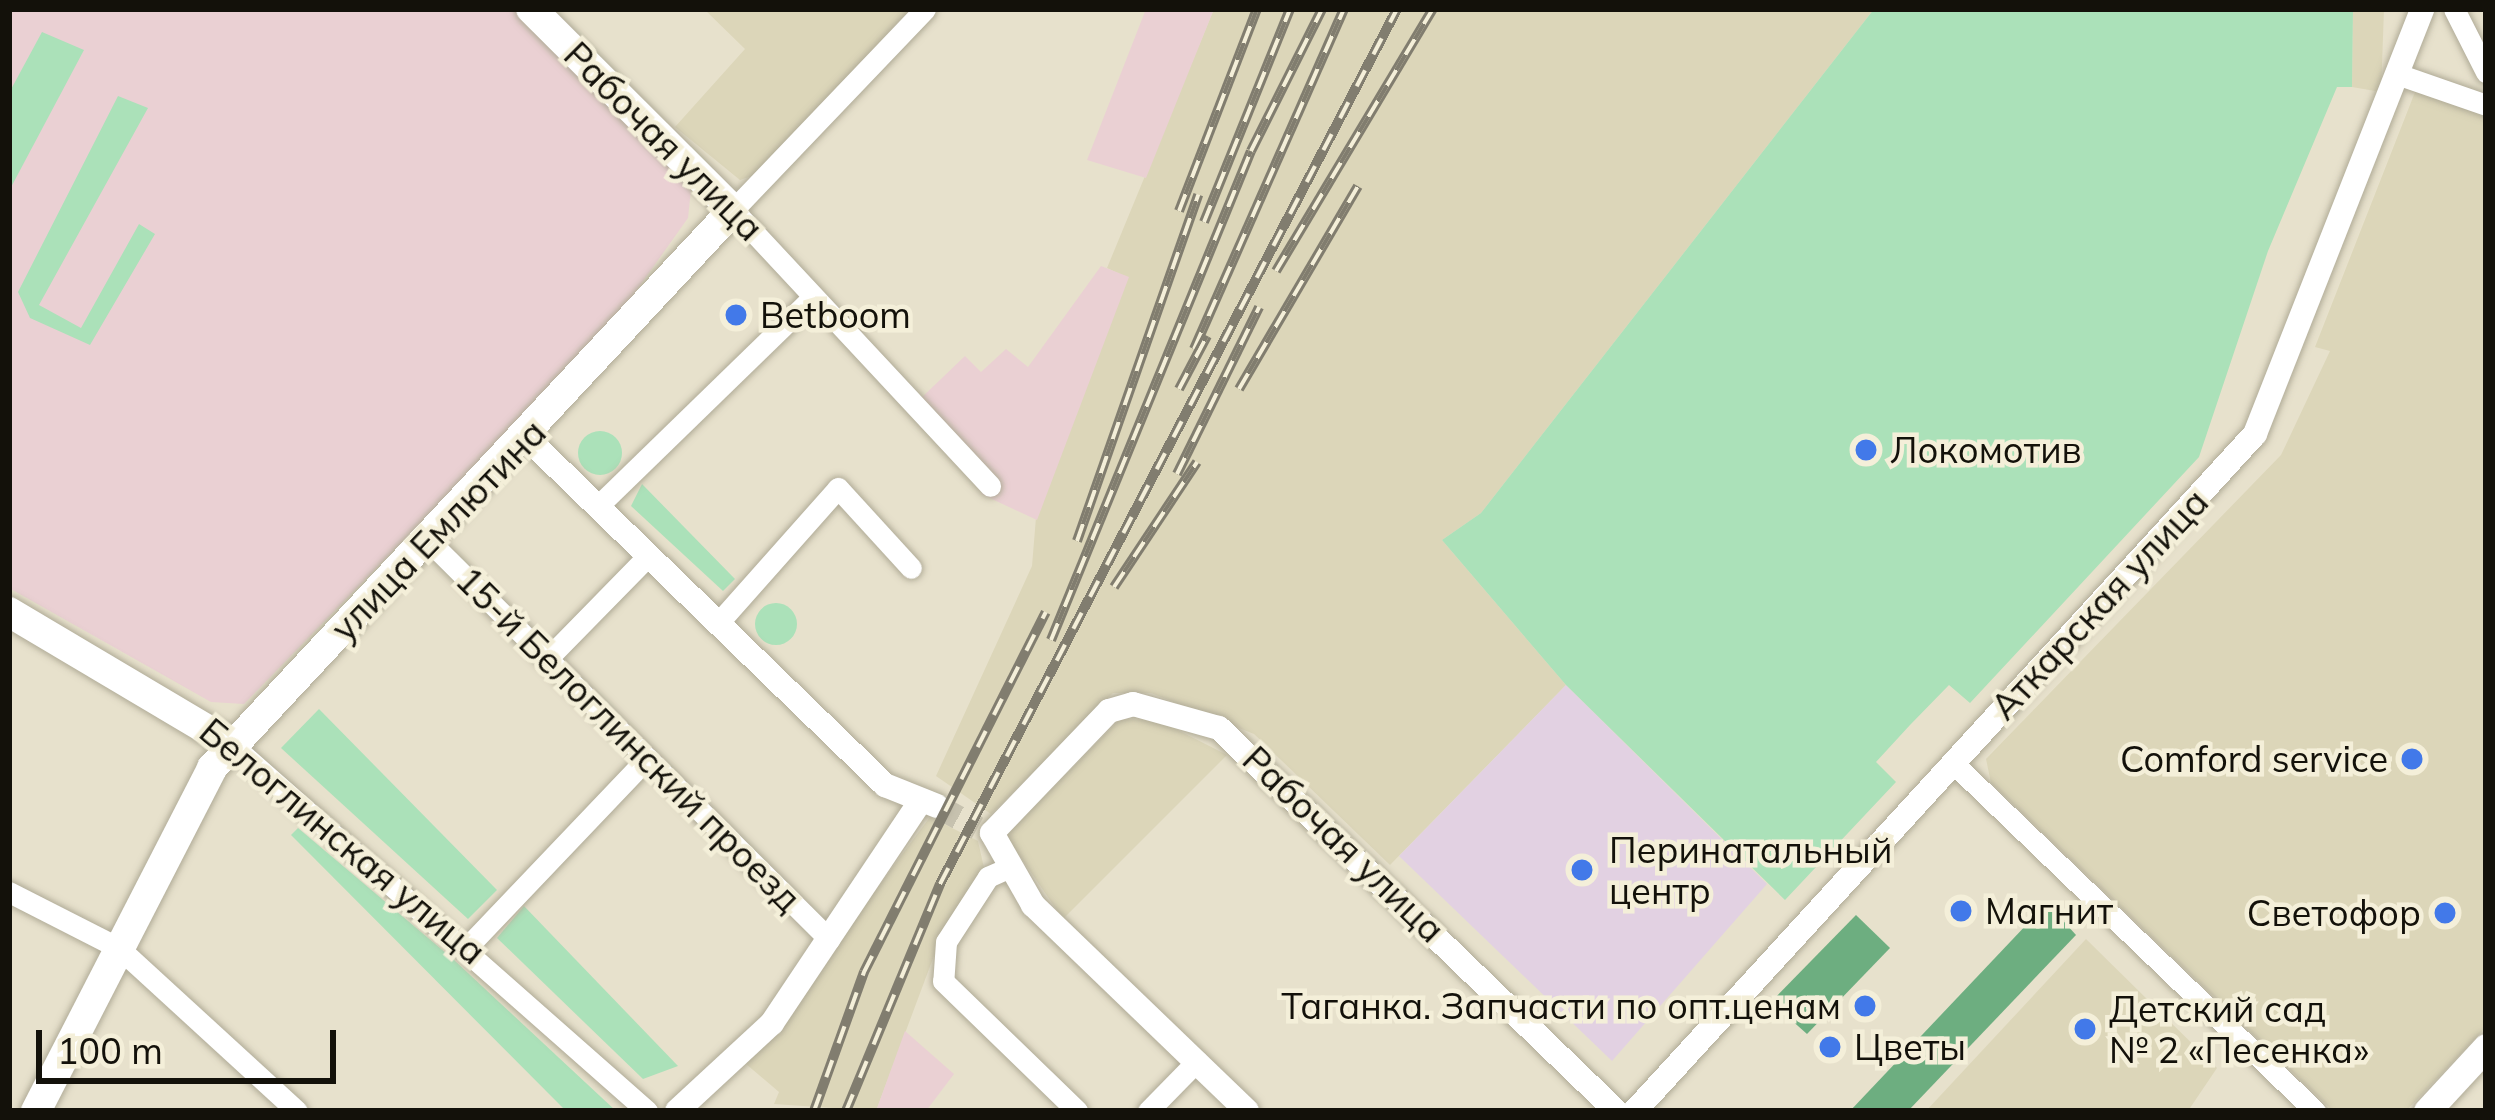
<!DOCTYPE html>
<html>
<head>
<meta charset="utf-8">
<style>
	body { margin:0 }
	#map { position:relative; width:2495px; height:1120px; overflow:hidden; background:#e7e1cc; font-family:Mulish,sans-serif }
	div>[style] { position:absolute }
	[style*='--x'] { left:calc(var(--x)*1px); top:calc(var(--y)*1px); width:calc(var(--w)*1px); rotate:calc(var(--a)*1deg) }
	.built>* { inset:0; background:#dcd6b9 }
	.industrial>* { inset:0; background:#ead0d3 }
	.medical>* { inset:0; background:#e2d1e2 }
	.green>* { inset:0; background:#abe1b9 }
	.round { border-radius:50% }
	.forest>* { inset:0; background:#6dae80 }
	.tertiary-tunnel>* { height:24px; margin-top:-12px; transform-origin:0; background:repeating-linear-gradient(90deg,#c7c2af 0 24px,transparent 0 36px) }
	.roads { filter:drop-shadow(0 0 3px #b0ab97) drop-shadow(0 0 3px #b0ab97) }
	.minor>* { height:21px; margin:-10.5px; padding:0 10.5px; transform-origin:10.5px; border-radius:10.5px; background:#fff }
	.tertiary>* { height:24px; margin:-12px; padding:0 12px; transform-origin:12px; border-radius:12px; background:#fff }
	.secondary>* { height:27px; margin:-13.5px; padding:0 13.5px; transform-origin:13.5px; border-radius:13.5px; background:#fff }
	.primary>* { height:30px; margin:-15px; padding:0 15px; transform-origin:15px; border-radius:15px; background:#fff }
	.rail>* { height:10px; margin-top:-5px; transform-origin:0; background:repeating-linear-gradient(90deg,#f4efd9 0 18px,#817d6f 0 36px); box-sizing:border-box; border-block:3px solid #817d6f }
	.dots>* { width:33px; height:33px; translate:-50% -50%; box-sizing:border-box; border:6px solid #f4efd9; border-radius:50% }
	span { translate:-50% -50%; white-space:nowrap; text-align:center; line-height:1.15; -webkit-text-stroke:9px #f4efd9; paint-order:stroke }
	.street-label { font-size:36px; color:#13110a }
	.poi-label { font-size:36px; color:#13110a }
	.left { translate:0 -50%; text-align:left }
	.right { translate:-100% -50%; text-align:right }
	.frame { position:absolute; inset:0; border:12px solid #13110a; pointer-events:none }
	.scale { position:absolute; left:36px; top:1030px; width:300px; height:54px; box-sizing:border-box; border:6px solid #13110a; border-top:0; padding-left:15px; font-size:36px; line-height:42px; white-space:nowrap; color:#13110a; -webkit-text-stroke:9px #f4efd9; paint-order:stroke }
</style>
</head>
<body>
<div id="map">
	<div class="built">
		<div style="clip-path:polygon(704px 9px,910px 9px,758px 174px,740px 180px,675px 127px,745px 49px)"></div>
		<div style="clip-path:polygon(1214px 9px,1874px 9px,1481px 513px,1442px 540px,1566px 685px,1390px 865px,1254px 734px,1151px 693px,1113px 693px,991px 814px,936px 776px,1032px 566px,1038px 493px,1128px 278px,1107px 268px)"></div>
		<div style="clip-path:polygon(2353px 9px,2384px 9px,2381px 92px,2352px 87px)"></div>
		<div style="clip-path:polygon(2417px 87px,2486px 107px,2486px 1027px,2406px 1111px,2333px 1111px,1991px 783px,1986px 759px,2281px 455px,2330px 351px,2315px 347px)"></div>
		<div style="clip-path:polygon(1120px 719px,1158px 720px,1227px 755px,1063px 919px,1006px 836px)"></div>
		<div style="clip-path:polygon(930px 817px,978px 841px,984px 868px,941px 937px,876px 1111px,774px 1104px,779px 1092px,746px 1064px)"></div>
		<div style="clip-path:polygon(2086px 939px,2217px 1068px,2188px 1111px,1926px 1111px)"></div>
	</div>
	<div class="industrial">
		<div style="clip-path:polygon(9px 9px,514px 9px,691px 189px,688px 218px,609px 329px,244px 704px,211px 702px,9px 588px)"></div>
		<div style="clip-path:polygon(1146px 9px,1214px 9px,1146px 178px,1087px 160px)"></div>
		<div style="clip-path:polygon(1101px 266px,1129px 277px,1037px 520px,981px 494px,991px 476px,918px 401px,965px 356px,981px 372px,1006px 349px,1028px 367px)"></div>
		<div style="clip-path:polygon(905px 1031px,954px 1074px,926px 1111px,876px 1111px)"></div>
	</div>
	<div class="medical">
		<div style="clip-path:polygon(1566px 685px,1767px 884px,1612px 1061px,1399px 856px)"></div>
	</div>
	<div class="green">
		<div style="clip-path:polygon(1874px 9px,2353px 9px,2352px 87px,2337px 87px,2268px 251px,2199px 457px,1970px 703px,1949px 685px,1910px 725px,1876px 762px,1896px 782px,1785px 900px,1566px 685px,1442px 540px,1481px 513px)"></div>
		<div style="clip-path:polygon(42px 32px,84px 50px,9px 191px,9px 93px)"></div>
		<div style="clip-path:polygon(118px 96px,148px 108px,39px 305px,81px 328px,139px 224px,155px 234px,90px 345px,30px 318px,18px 292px)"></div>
		<div class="round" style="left:578px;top:431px;width:44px;height:44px"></div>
		<div style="clip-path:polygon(642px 484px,735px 579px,723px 591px,631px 506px)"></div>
		<div class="round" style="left:755px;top:603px;width:42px;height:42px"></div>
		<div style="clip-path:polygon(319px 709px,497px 890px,468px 919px,281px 748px)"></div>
		<div style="clip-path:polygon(298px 828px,453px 959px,616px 1111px,566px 1111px,291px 835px)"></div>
		<div style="clip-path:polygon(524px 906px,678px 1066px,643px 1079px,497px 938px)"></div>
	</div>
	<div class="forest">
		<div style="clip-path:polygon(2047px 903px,2076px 935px,1908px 1111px,1850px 1111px)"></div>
		<div style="clip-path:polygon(1856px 915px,1890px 948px,1807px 1034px,1771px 1002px)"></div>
	</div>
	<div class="tertiary-tunnel">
		<div style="--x:937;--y:806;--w:46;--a:28.8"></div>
	</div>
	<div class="roads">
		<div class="minor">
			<div style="--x:925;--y:9;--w:278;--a:133.7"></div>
			<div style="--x:733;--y:210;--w:377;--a:47"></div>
			<div style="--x:2454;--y:9;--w:71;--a:63.1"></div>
			<div style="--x:2400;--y:75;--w:91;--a:19.2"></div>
			<div style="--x:598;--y:506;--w:294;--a:-44.2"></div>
			<div style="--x:428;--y:540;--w:566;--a:44.86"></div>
			<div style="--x:719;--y:622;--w:179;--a:-48.4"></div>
			<div style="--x:838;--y:488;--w:108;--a:47.6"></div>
			<div style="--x:548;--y:658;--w:144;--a:-45.6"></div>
			<div style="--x:231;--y:744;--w:555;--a:41.42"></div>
			<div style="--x:1952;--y:762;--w:504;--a:43.87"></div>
			<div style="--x:1008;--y:868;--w:22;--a:156"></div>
			<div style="--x:988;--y:877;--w:77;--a:122.9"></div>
			<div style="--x:946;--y:942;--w:39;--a:94"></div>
			<div style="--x:943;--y:981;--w:187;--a:44.1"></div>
			<div style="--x:9;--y:892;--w:123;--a:27"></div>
			<div style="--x:119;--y:948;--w:241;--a:42.5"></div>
			<div style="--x:470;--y:944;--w:257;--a:-46.4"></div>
			<div style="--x:1148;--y:1111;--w:70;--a:-45.6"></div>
		</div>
		<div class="tertiary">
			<div style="--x:527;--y:438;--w:499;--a:44.1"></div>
			<div style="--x:885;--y:785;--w:56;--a:22"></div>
			<div style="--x:992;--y:833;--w:169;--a:-46.2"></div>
			<div style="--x:1109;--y:711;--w:25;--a:-16"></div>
			<div style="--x:1133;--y:704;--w:89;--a:15.6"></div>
			<div style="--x:1219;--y:728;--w:552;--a:43.97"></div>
			<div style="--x:992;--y:833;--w:83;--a:60.3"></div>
			<div style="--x:1033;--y:905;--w:297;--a:43.9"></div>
			<div style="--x:677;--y:1111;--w:129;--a:-42.8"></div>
			<div style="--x:772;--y:1023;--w:266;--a:-56.2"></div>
			<div style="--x:1635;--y:1111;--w:918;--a:-47.52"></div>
			<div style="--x:2255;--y:434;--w:457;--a:-68.5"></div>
		</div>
		<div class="secondary">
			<div style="--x:2427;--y:1111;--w:87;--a:-47.3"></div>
		</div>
		<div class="primary">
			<div style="--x:9;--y:612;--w:258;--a:30.7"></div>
			<div style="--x:36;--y:1111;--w:386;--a:-62.8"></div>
			<div style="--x:212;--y:768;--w:763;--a:-46.96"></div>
			<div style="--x:733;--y:210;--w:285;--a:-135.1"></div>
		</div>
	</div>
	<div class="rail">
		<div style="--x:1179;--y:211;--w:217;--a:-68.9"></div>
		<div style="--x:1204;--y:222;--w:230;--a:-68"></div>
		<div style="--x:1276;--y:271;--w:305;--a:-59.1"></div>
		<div style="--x:1194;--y:349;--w:372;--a:-66.2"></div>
		<div style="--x:1179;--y:389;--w:60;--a:-62.2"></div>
		<div style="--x:1239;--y:389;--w:235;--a:-59.6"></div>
		<div style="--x:1177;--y:474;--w:186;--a:-63.8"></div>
		<div style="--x:1077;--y:541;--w:367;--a:-70.7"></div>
		<div style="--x:1114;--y:587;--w:150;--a:-56.4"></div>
		<div style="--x:1051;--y:640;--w:528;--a:-67.76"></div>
		<div style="--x:1251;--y:151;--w:159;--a:-63.4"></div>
		<div style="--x:814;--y:1111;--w:148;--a:-70.2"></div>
		<div style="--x:864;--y:972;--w:403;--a:-63.2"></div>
		<div style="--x:846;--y:1111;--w:246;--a:-67.5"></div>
		<div style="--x:940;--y:884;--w:987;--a:-62.42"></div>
	</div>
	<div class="dots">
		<div style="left:736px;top:315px;background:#4279e9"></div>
		<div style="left:1866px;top:450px;background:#4279e9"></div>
		<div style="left:2412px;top:759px;background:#4279e9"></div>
		<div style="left:1582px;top:870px;background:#4279e9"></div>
		<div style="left:1961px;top:911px;background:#4279e9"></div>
		<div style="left:2445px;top:913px;background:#4279e9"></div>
		<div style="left:1865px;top:1006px;background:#4279e9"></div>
		<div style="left:2085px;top:1029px;background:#4279e9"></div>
		<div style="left:1830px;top:1047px;background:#4279e9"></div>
	</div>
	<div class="street-label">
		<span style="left:664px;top:141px;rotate:45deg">Рабочая улица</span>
		<span style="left:438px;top:530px;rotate:-46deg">улица Емлютина</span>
		<span style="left:2099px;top:604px;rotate:-47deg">Аткарская улица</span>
		<span style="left:629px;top:739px;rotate:45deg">15-й Белоглинский проезд</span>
		<span style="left:343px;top:841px;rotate:40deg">Белоглинская улица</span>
		<span style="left:1344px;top:844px;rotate:44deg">Рабочая улица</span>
	</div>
	<div class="poi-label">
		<span class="left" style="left:760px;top:315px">Betboom</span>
		<span class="left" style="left:1890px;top:450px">Локомотив</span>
		<span class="right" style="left:2388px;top:759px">Comford service</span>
		<span class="left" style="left:1609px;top:870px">Перинатальный<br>центр</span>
		<span class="left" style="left:1985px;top:911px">Магнит</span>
		<span class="right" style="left:2421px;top:913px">Светофор</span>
		<span class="right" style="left:1841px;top:1006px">Таганка. Запчасти по опт.ценам</span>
		<span class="left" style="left:2109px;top:1029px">Детский сад<br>№ 2 «Песенка»</span>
		<span class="left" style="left:1854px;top:1047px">Цветы</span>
	</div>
	<div class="frame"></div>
	<div class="scale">100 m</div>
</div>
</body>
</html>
